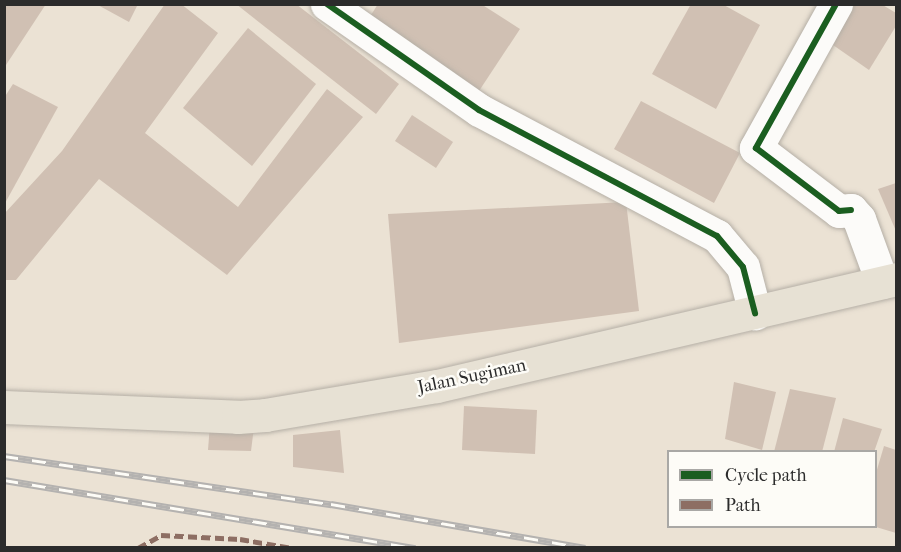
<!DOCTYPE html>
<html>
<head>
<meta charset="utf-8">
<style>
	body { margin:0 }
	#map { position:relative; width:901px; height:552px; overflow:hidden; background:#ebe2d4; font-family:"IM FELL French Canon",serif }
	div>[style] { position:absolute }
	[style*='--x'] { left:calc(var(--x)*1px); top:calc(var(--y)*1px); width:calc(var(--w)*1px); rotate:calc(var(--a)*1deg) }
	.building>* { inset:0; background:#d0c0b3 }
	.roads { filter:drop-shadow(0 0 2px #b5afa6) drop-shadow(0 0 2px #b5afa6) }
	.minor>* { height:33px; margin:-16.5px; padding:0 16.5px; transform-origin:16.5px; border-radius:16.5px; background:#fcfbf9 }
	.major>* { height:33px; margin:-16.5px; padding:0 16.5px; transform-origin:16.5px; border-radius:16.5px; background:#e7e1d4 }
	.rail>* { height:7px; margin-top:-3.5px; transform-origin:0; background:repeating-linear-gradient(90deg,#fdfcf7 0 14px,#b4b2b0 0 28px); box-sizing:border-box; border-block:2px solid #b4b2b0 }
	.quiet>* { height:4.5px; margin-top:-2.25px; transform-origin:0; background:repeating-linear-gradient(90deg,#8d6e63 0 9px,transparent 0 13.5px) }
	.cycleway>* { height:6px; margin:-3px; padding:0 3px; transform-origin:3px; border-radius:3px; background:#1b5e20 }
	span { translate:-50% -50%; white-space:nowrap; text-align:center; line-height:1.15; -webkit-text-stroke:5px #fdfcf7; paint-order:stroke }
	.street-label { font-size:18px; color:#2b2b2b }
	.frame { position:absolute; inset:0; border:6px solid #2b2b2b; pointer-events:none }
	.legend { position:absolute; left:667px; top:450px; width:210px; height:78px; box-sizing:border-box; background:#fdfcf7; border:2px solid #a9a8a5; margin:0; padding:8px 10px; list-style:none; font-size:18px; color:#2b2b2b }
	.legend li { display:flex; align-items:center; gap:12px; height:30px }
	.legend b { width:30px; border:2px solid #a9a8a5 }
</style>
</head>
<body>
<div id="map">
	<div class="building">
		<div style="clip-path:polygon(4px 4px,46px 4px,4px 68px)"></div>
		<div style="clip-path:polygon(96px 4px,138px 4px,129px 22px)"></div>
		<div style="clip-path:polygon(165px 4px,181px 4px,218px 33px,145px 133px,238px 207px,327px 89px,363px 117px,227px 275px,99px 179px,16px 280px,4px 280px,4px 214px,62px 151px)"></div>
		<div style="clip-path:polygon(236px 4px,296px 4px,399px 84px,376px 114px)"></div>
		<div style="clip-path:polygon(378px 4px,481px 4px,520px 29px,475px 97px,364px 26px)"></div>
		<div style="clip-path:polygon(691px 4px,722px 4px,760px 25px,716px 109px,652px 74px)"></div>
		<div style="clip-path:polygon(855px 4px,881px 4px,896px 13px,896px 26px,869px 70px,833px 45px)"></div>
		<div style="clip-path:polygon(248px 28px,316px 84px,252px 166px,183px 108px)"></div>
		<div style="clip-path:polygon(13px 84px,58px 107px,4px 205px,4px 98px)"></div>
		<div style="clip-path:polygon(641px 101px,740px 153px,714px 203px,614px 149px)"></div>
		<div style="clip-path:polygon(412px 115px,453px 142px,436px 168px,395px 141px)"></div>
		<div style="clip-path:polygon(896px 183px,896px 231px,878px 189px)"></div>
		<div style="clip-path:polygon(626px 202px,639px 311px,399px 343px,388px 214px)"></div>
		<div style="clip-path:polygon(734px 382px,776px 392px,762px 450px,725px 439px)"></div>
		<div style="clip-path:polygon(790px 389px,836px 398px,822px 452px,774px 452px)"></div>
		<div style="clip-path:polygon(464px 406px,537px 410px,535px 454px,462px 450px)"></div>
		<div style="clip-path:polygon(843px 418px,882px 429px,874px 452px,834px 452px)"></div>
		<div style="clip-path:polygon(210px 424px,254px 427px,251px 451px,208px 450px)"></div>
		<div style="clip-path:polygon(340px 430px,344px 473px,293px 467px,293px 435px)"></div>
		<div style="clip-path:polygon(884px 446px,896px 450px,896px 533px,876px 527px,876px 473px)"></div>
	</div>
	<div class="roads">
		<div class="minor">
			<div style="--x:327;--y:4;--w:185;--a:34.9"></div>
			<div style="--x:479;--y:110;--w:269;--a:27.9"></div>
			<div style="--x:717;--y:236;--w:40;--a:50"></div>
			<div style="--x:743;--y:267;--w:48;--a:75.4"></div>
			<div style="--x:836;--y:4;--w:165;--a:119.1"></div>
			<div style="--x:756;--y:148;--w:104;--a:37.2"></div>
			<div style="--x:839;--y:211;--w:12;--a:-5"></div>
			<div style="--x:851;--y:210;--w:12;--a:48"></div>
			<div style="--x:859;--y:219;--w:67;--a:69.9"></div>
		</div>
		<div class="major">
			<div style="--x:4;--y:407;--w:234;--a:2.4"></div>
			<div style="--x:238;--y:417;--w:27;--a:-4"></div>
			<div style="--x:265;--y:415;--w:174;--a:-9.6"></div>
			<div style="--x:437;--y:386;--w:471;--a:-13.1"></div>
		</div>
	</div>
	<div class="rail">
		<div style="--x:4;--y:456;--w:331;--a:8.4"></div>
		<div style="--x:331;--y:504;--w:258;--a:9.8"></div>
		<div style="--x:4;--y:480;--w:417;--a:9.4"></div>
	</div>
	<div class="quiet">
		<div style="--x:138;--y:548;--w:26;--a:-29"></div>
		<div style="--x:161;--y:535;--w:79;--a:2.9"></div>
		<div style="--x:240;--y:539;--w:53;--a:9.8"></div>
	</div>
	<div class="cycleway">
		<div style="--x:327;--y:4;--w:185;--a:34.9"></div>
		<div style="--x:479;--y:110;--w:269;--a:27.9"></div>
		<div style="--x:717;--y:236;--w:40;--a:50"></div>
		<div style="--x:743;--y:267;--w:48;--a:75.4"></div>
		<div style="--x:836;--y:4;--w:165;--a:119.1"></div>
		<div style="--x:756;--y:148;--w:104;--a:37.2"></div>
		<div style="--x:839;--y:211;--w:12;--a:-5"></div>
	</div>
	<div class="street-label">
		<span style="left:472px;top:377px;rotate:-12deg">Jalan Sugiman</span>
	</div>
	<div class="frame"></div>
	<ul class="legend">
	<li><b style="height:8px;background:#1b5e20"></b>Cycle path</li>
	<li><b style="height:8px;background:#8d6e63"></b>Path</li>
	</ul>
</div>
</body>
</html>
